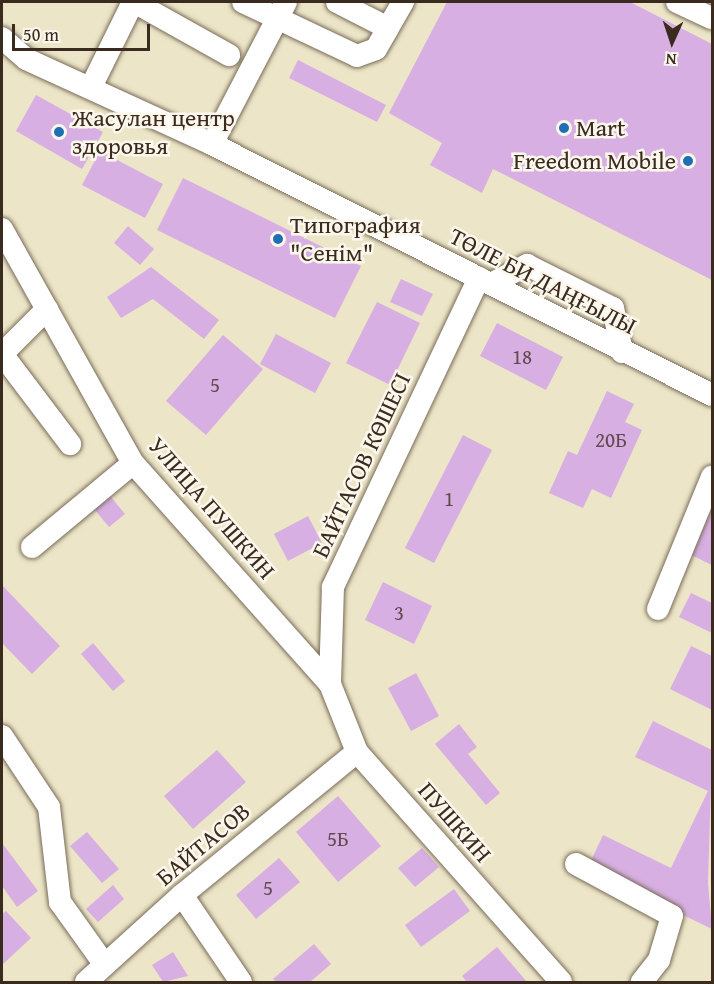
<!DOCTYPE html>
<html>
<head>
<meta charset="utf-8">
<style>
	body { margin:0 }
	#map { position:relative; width:714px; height:984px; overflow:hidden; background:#ece5c7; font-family:"Gentium Book Plus",serif }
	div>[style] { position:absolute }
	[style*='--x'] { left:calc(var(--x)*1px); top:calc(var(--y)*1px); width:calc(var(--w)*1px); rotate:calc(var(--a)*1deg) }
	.building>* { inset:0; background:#d7afe3 }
	.roads { filter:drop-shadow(0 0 2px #796b59) drop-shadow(0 0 2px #796b59) }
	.minor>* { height:22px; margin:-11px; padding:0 11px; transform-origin:11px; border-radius:11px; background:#fff }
	.dots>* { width:16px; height:16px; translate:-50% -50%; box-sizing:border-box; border:3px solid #fbf7ec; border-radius:50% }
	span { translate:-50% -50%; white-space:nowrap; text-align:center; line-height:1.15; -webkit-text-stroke:5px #fbf7ec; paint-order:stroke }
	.number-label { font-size:21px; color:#624b4f }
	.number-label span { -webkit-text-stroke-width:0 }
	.poi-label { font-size:24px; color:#3b2a1e }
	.left { translate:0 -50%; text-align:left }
	.right { translate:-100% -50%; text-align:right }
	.street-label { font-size:24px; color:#3b2a1e }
	.frame { position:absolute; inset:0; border:3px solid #3b2a1e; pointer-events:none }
	.north { position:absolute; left:642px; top:12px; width:60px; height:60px; -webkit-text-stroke:4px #fbf7ec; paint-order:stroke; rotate:183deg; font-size:16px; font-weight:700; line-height:24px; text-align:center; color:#3b2a1e }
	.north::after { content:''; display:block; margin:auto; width:21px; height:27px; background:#3b2a1e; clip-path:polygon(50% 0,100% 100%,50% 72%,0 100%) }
	.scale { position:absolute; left:12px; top:24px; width:138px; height:27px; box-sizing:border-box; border:3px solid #3b2a1e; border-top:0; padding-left:8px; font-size:18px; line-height:21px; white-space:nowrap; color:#3b2a1e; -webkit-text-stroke:4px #fbf7ec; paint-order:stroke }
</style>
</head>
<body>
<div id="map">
	<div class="building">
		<div style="clip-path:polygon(447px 2px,630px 2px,712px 44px,712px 280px,493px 169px,482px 193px,430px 165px,442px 143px,389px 113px)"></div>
		<div style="clip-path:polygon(298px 60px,386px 105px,377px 122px,289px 78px)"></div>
		<div style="clip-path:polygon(36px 95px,103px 132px,82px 169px,16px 131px)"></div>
		<div style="clip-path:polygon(100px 151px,163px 184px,145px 218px,82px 185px)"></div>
		<div style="clip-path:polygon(183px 178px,361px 266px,335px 318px,157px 230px)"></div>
		<div style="clip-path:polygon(128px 226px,154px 249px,140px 265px,114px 243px)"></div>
		<div style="clip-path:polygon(151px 267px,219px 320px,204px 339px,153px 299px,121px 318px,107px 297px)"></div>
		<div style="clip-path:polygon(401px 279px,433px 294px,422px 316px,390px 302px)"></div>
		<div style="clip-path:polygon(377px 302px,420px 323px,390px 385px,346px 363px)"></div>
		<div style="clip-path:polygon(497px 323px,563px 357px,546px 390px,480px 356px)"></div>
		<div style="clip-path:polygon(276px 334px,331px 363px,315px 393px,260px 364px)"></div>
		<div style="clip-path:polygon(223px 335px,263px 369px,206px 435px,166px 401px)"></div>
		<div style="clip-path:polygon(607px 391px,634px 404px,625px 422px,642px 430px,611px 498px,592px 489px,583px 508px,549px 493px,568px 451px,577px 455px)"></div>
		<div style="clip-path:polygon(463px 435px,492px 450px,434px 563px,405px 548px)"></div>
		<div style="clip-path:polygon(106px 491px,125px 514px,109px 527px,90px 504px)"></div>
		<div style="clip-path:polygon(712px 509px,712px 565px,691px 555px)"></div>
		<div style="clip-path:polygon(308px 516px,322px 543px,288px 561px,274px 534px)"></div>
		<div style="clip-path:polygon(383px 582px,432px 606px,414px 644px,365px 620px)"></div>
		<div style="clip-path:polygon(2px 585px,60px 646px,32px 674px,2px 643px)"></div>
		<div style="clip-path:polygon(691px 593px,712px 603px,712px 633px,679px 617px)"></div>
		<div style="clip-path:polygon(93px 643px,125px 681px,113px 691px,81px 654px)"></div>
		<div style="clip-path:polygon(691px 646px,712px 656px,712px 710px,670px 689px)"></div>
		<div style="clip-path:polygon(416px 673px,439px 716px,411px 731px,388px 688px)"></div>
		<div style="clip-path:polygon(653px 721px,712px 750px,708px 883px,712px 929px,587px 869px,603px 835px,671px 868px,708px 791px,635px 757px)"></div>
		<div style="clip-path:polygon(459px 724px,477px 747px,468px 754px,500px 793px,486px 805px,435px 744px)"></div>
		<div style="clip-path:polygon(217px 750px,246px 782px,193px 829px,164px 796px)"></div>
		<div style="clip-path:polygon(338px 796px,381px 846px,338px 882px,296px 832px)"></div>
		<div style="clip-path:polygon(87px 832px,119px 869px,102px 883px,70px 846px)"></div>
		<div style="clip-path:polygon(2px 843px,38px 891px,17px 907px,2px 886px)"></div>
		<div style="clip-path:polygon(422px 848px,439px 867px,415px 887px,398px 868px)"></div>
		<div style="clip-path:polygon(279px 858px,300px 882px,256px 919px,236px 895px)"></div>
		<div style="clip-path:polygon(113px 885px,124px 899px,98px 922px,86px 909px)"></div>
		<div style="clip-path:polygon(454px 889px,470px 911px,421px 947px,405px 925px)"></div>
		<div style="clip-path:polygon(6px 911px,31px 938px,2px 965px,2px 914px)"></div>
		<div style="clip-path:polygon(314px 944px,331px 964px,310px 982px,276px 982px,273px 979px)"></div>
		<div style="clip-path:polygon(497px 947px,527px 982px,467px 982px,462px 976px)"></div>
		<div style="clip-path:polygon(173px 952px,188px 976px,163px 982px,152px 965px)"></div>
	</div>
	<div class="roads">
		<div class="minor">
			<div style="--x:134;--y:2;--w:109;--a:29.2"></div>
			<div style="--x:243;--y:2;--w:126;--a:25.3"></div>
			<div style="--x:357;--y:56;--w:20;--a:-20"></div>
			<div style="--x:376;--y:49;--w:24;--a:-60"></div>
			<div style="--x:337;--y:2;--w:57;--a:27"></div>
			<div style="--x:388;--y:28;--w:30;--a:-60"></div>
			<div style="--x:677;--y:2;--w:38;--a:25"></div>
			<div style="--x:2;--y:38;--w:32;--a:41"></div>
			<div style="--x:26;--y:59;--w:205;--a:24.6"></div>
			<div style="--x:212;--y:144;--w:559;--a:26.66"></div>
			<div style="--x:91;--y:87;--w:95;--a:-63.7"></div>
			<div style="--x:212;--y:144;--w:160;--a:-62.5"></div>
			<div style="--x:2;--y:229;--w:268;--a:60.8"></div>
			<div style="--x:133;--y:463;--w:296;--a:48.3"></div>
			<div style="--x:479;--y:278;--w:342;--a:115.3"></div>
			<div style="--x:333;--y:587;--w:97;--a:91.8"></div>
			<div style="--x:330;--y:684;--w:73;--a:68.3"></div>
			<div style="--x:357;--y:752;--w:307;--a:48.4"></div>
			<div style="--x:491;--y:284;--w:41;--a:-27.8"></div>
			<div style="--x:527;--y:265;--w:96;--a:26.6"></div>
			<div style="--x:613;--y:308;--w:45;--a:78.4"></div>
			<div style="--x:47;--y:309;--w:64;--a:135"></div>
			<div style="--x:2;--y:354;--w:113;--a:52.9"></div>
			<div style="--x:32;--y:547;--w:131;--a:-39.7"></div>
			<div style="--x:658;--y:609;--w:143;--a:-67.8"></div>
			<div style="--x:2;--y:736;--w:85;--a:56.5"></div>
			<div style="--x:49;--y:807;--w:96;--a:83.4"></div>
			<div style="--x:60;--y:902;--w:77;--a:54.5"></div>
			<div style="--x:576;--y:864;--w:109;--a:28.4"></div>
			<div style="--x:672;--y:916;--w:46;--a:106.5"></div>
			<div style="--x:659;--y:960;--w:28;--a:128"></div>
			<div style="--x:182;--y:895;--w:105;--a:55.9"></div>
			<div style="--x:86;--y:982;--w:130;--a:-42.2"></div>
			<div style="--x:182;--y:895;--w:226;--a:-39.3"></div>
		</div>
	</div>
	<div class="dots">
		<div style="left:564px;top:128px;background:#1f6fb2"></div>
		<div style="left:59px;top:132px;background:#1f6fb2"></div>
		<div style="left:688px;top:161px;background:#1f6fb2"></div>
		<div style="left:278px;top:239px;background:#1f6fb2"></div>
	</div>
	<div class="number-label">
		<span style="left:522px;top:357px">18</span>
		<span style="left:215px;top:385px">5</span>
		<span style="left:611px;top:440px">20Б</span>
		<span style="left:449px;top:499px">1</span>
		<span style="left:399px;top:613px">3</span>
		<span style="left:338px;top:839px">5Б</span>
		<span style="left:268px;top:888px">5</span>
	</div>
	<div class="poi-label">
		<span class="left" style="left:72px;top:132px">Жасулан центр<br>здоровья</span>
		<span class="left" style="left:576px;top:128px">Mart</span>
		<span class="right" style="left:676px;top:161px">Freedom Mobile</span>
		<span class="left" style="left:290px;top:239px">Типография<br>"Сенім"</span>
	</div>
	<div class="street-label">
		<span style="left:543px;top:281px;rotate:27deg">ТӨЛЕ БИ ДАҢҒЫЛЫ</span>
		<span style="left:361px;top:465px;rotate:-65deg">БАЙТАСОВ КӨШЕСІ</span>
		<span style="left:212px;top:508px;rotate:49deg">УЛИЦА ПУШКИН</span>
		<span style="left:455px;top:822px;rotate:49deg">ПУШКИН</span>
		<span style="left:203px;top:844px;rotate:-40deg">БАЙТАСОВ</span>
	</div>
	<div class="frame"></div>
	<div class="north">N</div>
	<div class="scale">50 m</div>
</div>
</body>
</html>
